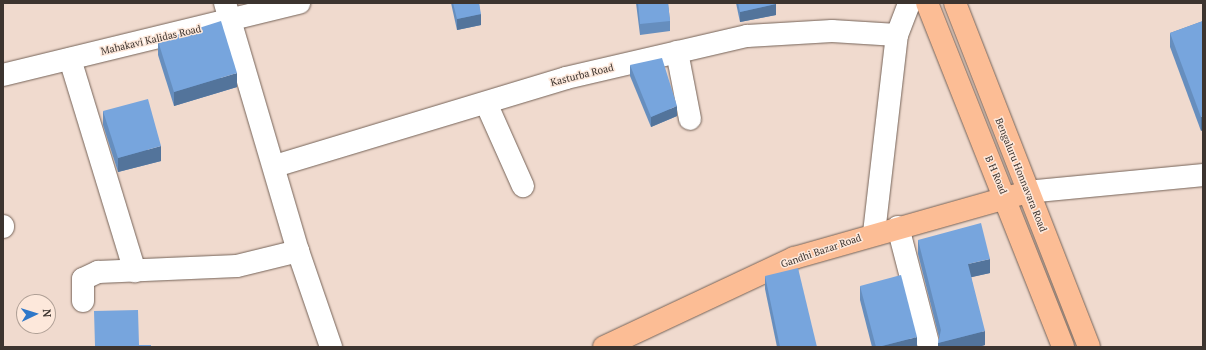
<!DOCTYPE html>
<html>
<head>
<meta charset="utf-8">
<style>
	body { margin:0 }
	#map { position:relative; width:1206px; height:350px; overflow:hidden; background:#f0dace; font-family:"PT Serif",serif }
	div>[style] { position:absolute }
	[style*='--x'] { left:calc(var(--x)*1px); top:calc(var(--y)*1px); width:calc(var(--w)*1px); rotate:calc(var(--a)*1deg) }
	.roads { filter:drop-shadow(0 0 1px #756358) drop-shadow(0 0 1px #756358) }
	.minor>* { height:22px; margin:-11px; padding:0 11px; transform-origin:11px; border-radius:11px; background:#fff }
	.major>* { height:22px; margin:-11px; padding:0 11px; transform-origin:11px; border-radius:11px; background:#fcbd95 }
	.wall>* { inset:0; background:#668ebe }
	.shaded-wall>* { inset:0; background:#53749b }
	.building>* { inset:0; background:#77a5dd }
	span { translate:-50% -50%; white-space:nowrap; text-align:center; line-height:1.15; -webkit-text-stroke:3px #fde8db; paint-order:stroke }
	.street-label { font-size:10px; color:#3c342f }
	.frame { position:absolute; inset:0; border:4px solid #3c342f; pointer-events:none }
	.north { position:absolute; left:16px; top:294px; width:40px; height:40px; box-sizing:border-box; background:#fde8db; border:1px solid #b0a096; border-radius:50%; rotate:86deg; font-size:11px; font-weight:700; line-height:16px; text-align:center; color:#3c342f }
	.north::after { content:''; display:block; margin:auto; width:14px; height:18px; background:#2f78c9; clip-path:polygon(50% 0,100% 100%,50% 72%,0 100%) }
</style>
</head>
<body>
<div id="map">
	<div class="roads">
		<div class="minor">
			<div style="--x:225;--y:3;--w:259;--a:73.6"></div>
			<div style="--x:298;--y:251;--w:102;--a:71"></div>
			<div style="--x:677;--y:52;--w:68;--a:79"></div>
			<div style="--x:70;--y:59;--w:222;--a:73"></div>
			<div style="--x:3;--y:75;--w:305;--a:-13.7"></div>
			<div style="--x:486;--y:103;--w:91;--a:66"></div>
			<div style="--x:275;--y:166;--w:304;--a:-16.8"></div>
			<div style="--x:566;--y:78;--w:186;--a:-13.1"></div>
			<div style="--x:747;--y:36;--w:85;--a:-3.4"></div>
			<div style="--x:832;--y:31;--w:65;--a:3.5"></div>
			<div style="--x:1027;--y:192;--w:177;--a:-5.5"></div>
			<div style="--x:3;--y:226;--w:1;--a:90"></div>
			<div style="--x:898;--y:227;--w:124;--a:75.5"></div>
			<div style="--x:874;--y:233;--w:199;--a:-83.4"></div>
			<div style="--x:897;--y:35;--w:34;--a:-69"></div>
			<div style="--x:83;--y:301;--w:22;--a:-90"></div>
			<div style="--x:83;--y:279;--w:17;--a:-25"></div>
			<div style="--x:98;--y:272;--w:139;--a:-2.5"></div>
			<div style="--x:237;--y:266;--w:63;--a:-13.8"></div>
		</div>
		<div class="major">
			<div style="--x:927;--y:3;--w:370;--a:68.4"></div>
			<div style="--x:955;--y:3;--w:369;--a:68.7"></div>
			<div style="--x:604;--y:347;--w:210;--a:-25.1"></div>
			<div style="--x:794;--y:258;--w:242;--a:-15.8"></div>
		</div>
	</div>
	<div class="wall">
		<div style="clip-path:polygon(451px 3px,479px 3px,481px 25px,457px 30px)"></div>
		<div style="clip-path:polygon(636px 3px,668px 3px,670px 21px,670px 31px,640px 35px)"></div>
		<div style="clip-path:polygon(736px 3px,776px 3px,776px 15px,740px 22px)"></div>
		<div style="clip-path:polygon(1203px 21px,1201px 131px,1170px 47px,1170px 33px)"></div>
		<div style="clip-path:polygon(158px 41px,237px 87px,174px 106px,158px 55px)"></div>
		<div style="clip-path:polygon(630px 65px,677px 116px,651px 127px,630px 76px)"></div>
		<div style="clip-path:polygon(103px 111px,161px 161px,118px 172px,103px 125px)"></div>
		<div style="clip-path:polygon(918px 240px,990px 273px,971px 277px,985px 345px,978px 347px,938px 347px,939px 337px,918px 254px)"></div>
		<div style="clip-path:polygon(765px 276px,817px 347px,777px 347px,765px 289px)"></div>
		<div style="clip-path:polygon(860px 286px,917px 347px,872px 347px,860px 300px)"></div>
	</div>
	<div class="shaded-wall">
		<div style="clip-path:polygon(776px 4px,776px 15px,740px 22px,740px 12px)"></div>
		<div style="clip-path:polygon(481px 14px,481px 25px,457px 30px,457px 19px)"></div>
		<div style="clip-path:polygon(237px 73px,237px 87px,174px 106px,174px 92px)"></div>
		<div style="clip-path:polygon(677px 106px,677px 116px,651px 127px,651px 117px)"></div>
		<div style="clip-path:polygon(1203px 116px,1203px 130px,1201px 131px,1201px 117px)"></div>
		<div style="clip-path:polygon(161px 146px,161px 161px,118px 172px,118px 158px)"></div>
		<div style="clip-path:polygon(990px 259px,990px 273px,968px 278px,968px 264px)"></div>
		<div style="clip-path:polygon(985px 331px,985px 345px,978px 347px,938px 347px,938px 343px)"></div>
		<div style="clip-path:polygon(917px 337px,917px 347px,878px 347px)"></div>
	</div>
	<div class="building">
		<div style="clip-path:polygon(453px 3px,479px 3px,481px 14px,457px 19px)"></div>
		<div style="clip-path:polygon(638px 3px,668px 3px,670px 21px,640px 24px)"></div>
		<div style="clip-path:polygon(738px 3px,776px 3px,776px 4px,740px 12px)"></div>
		<div style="clip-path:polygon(221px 21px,237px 73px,174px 92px,158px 41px)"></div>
		<div style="clip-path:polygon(1203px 21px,1203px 116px,1201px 117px,1170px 33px)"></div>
		<div style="clip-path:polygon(662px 58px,677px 106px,651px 117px,630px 65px)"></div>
		<div style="clip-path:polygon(148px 99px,161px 146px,118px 158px,103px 111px)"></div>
		<div style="clip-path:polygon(981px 223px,990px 259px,968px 264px,985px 331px,938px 343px,941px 330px,918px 240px)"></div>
		<div style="clip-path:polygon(798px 268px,817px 347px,780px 347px,765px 276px)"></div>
		<div style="clip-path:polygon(901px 275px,917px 337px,878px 347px,876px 347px,860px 286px)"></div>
		<div style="clip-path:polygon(138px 310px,139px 345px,151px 345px,151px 347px,82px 347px,82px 346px,95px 346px,94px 311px)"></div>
	</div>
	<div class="street-label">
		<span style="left:151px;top:40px;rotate:-13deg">Mahakavi Kalidas Road</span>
		<span style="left:582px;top:75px;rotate:-14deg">Kasturba Road</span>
		<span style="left:996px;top:175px;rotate:67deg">B H Road</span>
		<span style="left:1021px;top:175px;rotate:68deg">Bengaluru Honnavara Road</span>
		<span style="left:821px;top:251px;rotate:-19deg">Gandhi Bazar Road</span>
	</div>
	<div class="frame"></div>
	<div class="north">N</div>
</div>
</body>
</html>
